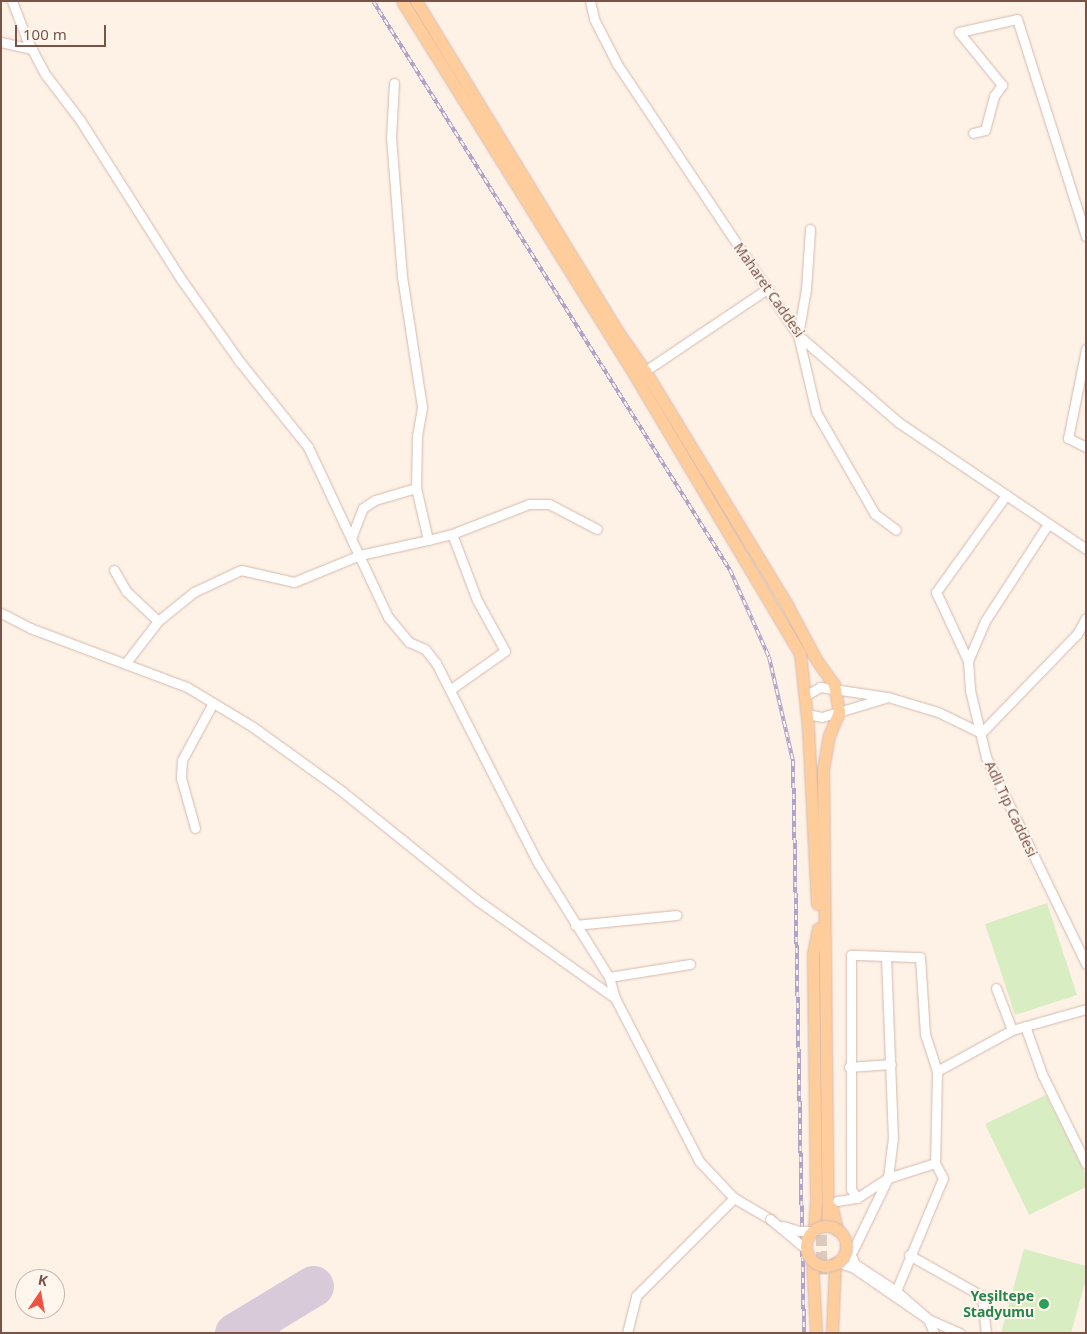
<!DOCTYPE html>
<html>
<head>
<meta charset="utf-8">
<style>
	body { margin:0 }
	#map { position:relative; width:1087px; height:1334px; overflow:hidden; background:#fef1e6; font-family:"Noto Sans",sans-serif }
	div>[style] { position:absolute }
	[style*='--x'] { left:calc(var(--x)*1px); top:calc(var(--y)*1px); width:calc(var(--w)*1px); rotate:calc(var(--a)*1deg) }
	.green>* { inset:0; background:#d9edc3 }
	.taxiway>* { height:16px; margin:-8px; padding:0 8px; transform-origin:8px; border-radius:8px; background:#d8cad8 }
	.runway>* { height:41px; margin:-20.5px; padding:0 20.5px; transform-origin:20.5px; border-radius:20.5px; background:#d8cad8 }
	.major-tunnel>* { height:11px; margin-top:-5.5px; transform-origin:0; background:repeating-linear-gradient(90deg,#ddcabe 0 11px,transparent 0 16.5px) }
	.roads { filter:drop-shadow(0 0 1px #d4b9ad) drop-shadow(0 0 1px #d4b9ad) }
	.minor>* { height:9px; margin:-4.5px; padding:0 4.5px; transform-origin:4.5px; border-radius:4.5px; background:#fff }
	.major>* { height:11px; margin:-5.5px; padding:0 5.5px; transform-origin:5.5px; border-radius:5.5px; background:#ffcd9c }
	.rail>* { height:4px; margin-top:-2px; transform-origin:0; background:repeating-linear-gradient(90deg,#fff6ee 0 5.5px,#b2a3c9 0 11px); box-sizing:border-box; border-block:1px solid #b2a3c9 }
	.bridges { filter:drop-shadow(0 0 1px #d4b9ad) drop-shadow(0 0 1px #d4b9ad) }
	.minor-bridge>* { height:9px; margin:-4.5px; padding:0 4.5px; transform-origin:4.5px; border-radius:4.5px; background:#fff }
	.major-bridge>* { height:11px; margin:-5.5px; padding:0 5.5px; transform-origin:5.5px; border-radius:5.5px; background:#ffcd9c }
	.major-bridge>.ring { margin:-5.5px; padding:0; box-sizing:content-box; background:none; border:11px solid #ffcd9c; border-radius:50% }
	.dots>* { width:14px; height:14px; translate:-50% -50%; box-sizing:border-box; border:2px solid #fff6ee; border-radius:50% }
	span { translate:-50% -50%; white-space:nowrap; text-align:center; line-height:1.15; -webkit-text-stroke:4px #fff6ee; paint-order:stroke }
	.street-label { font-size:14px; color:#7a5348 }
	.leisure-label { font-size:14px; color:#27864d; font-weight:700 }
	.right { translate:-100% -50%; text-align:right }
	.frame { position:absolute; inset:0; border:2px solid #7a5348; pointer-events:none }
	.north { position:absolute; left:15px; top:1269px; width:50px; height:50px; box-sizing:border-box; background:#fff6ee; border:1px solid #cab5ac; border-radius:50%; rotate:12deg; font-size:14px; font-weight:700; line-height:20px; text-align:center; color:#7a5348 }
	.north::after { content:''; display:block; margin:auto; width:18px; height:22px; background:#f05242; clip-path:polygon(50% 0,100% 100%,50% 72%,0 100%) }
	.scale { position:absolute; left:15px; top:25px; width:91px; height:22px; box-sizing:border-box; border:2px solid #7a5348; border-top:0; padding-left:6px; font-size:15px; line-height:18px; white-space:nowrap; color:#7a5348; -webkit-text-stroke:4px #fff6ee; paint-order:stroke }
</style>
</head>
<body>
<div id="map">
	<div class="green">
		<div style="clip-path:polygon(1047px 903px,1077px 995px,1015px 1015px,985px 924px)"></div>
		<div style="clip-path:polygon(1046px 1095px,1086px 1175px,1086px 1187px,1029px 1215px,985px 1124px)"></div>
		<div style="clip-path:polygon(1024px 1249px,1086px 1266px,1086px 1279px,1071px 1333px,1001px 1333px)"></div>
	</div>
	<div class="taxiway">
		<div style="--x:271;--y:1333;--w:31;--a:-68"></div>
	</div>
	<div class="runway">
		<div style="--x:235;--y:1333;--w:91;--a:-31.1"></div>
	</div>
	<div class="major-tunnel">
		<div style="--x:821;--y:1218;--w:56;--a:89"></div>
	</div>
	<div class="roads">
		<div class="minor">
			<div style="--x:12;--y:1;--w:42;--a:69"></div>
			<div style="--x:27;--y:40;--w:38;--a:62"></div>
			<div style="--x:45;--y:74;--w:58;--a:52.7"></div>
			<div style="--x:80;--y:120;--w:188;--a:57.6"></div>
			<div style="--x:181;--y:279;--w:102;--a:54.6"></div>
			<div style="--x:240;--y:362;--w:109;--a:51.3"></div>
			<div style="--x:308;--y:447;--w:188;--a:64.8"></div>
			<div style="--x:388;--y:617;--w:33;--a:50"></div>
			<div style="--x:409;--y:642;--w:17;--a:24"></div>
			<div style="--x:425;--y:649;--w:18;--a:52"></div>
			<div style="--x:436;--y:663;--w:225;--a:63"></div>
			<div style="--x:538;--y:863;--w:134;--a:58.1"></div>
			<div style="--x:609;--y:977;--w:22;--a:74"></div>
			<div style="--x:590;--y:1;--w:18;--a:77"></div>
			<div style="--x:594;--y:19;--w:51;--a:62.9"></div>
			<div style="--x:617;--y:64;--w:326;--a:56.3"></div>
			<div style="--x:798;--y:335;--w:133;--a:41"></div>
			<div style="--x:898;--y:422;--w:227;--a:34"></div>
			<div style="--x:1;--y:42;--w:32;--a:13"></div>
			<div style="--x:973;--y:133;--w:12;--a:-14"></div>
			<div style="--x:985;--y:130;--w:35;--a:-75"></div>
			<div style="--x:994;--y:96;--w:14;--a:-54"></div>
			<div style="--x:1002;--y:85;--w:68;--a:-129.1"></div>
			<div style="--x:959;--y:32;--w:59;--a:-12.6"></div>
			<div style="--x:1017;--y:19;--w:228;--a:72.4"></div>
			<div style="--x:810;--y:229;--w:60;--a:93.8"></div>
			<div style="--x:806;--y:289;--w:47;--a:99.9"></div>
			<div style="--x:798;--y:335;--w:79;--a:76.8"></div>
			<div style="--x:816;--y:412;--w:118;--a:60"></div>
			<div style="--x:875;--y:514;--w:26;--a:37"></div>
			<div style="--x:1086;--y:349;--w:91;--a:101.4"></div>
			<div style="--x:1068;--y:438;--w:20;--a:27"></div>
			<div style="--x:645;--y:371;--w:147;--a:-33.9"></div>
			<div style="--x:1006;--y:495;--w:120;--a:125.8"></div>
			<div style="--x:936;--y:592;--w:76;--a:65.1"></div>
			<div style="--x:968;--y:661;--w:29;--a:86"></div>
			<div style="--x:970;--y:690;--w:69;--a:76.6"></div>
			<div style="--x:986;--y:757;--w:230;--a:64.2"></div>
			<div style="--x:452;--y:534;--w:83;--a:-21.3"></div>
			<div style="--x:529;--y:504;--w:20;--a:0"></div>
			<div style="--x:549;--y:504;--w:54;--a:27.5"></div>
			<div style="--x:352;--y:536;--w:30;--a:-69"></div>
			<div style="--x:363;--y:508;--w:14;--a:-34"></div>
			<div style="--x:375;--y:500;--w:43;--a:-16.3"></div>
			<div style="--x:428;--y:540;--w:25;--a:-14"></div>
			<div style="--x:452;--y:534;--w:71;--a:69.3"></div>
			<div style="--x:477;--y:600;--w:58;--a:61.2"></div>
			<div style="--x:505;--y:651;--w:66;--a:144.9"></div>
			<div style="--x:114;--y:570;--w:24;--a:60"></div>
			<div style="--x:126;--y:591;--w:44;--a:43.2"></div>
			<div style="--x:1;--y:613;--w:33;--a:27"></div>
			<div style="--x:30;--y:628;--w:168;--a:20.6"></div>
			<div style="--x:187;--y:687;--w:77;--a:31.2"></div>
			<div style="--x:253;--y:727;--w:111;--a:35.8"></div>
			<div style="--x:343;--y:792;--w:172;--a:38.9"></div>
			<div style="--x:477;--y:900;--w:169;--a:35.4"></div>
			<div style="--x:615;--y:998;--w:183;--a:62.7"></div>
			<div style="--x:699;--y:1161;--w:51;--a:46.6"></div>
			<div style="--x:734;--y:1198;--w:42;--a:30.3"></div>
			<div style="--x:968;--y:661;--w:43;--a:-67"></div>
			<div style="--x:985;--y:621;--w:116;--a:-57"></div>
			<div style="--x:125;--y:664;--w:54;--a:-52.5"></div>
			<div style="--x:158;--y:621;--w:46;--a:-38.9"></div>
			<div style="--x:194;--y:592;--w:52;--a:-25.1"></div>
			<div style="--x:241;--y:570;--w:54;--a:12.8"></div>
			<div style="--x:294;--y:582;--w:71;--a:-22.2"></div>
			<div style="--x:360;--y:555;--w:70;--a:-12.4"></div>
			<div style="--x:428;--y:540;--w:53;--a:-103"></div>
			<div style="--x:416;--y:488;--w:52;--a:-88.9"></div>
			<div style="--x:417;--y:436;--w:29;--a:-80"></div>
			<div style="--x:422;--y:407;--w:132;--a:-98.7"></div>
			<div style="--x:402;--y:277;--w:139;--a:-94.5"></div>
			<div style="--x:391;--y:138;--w:55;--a:-86.9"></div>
			<div style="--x:805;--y:696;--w:17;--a:-31"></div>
			<div style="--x:820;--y:687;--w:69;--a:8.4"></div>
			<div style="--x:888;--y:697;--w:52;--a:16.7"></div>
			<div style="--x:938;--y:712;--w:48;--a:26"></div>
			<div style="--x:981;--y:733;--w:138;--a:-45.9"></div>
			<div style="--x:1077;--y:634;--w:18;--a:-61"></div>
			<div style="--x:807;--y:714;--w:15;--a:11"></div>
			<div style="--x:822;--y:717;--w:66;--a:-16.8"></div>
			<div style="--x:195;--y:828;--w:52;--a:-105.6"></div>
			<div style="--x:181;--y:778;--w:18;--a:-87"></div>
			<div style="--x:182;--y:760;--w:65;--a:-61.5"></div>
			<div style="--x:575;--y:925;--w:102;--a:-5.6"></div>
			<div style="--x:886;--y:956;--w:34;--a:2"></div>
			<div style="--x:920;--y:957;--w:77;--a:86.3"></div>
			<div style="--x:925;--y:1034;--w:39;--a:72"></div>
			<div style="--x:937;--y:1071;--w:92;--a:91.2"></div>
			<div style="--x:935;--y:1163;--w:49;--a:162.3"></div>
			<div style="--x:888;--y:1178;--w:39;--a:-83"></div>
			<div style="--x:893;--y:1139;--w:183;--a:-92.2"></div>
			<div style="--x:886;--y:956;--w:35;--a:-178"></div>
			<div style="--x:851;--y:955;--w:234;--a:90"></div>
			<div style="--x:851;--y:1189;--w:11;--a:56"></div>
			<div style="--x:857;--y:1198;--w:37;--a:-33"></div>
			<div style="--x:609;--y:977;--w:82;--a:-9.1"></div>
			<div style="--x:996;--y:988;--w:45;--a:69.1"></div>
			<div style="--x:1025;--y:1026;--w:51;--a:70.5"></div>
			<div style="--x:1042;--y:1074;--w:100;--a:63.9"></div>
			<div style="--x:849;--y:1067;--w:42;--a:-4.1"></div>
			<div style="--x:937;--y:1071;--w:85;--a:-28.7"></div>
			<div style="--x:1012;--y:1030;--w:77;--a:-15.8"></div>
			<div style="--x:837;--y:1201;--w:20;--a:-9"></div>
			<div style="--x:853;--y:1250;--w:80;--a:-64.1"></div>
			<div style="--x:909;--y:1255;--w:84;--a:29.3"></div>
			<div style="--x:982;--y:1296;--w:37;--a:84"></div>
			<div style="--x:837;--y:1262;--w:18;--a:19"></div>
			<div style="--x:854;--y:1268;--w:90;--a:34.6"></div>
			<div style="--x:928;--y:1319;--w:43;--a:-138.8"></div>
			<div style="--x:896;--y:1291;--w:49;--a:-146.6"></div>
			<div style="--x:855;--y:1264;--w:21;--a:-115"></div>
			<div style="--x:896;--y:1291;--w:122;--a:-67.4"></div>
			<div style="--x:943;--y:1178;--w:17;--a:-118"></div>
			<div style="--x:928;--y:1319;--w:35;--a:24"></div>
			<div style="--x:928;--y:1319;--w:15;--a:67"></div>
			<div style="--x:627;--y:1333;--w:38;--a:-76"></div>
			<div style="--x:636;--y:1296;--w:139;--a:-45"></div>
		</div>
		<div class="major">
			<div style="--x:402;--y:1;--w:445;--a:58.1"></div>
			<div style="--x:637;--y:379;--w:319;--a:59.3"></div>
			<div style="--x:800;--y:653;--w:74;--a:83.8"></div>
			<div style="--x:808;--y:727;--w:177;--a:87.1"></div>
			<div style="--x:416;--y:1;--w:384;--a:58.6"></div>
			<div style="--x:616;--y:329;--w:51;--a:55.4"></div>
			<div style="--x:645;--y:371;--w:274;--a:58.7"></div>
			<div style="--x:787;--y:605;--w:64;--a:61.8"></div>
			<div style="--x:817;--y:661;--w:29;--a:54"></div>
			<div style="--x:834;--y:684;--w:28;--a:80"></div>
			<div style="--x:839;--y:712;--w:25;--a:113"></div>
			<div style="--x:829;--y:735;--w:35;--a:100"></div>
			<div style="--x:823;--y:769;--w:450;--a:89.4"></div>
			<div style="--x:832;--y:1208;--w:22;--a:77"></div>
			<div style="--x:814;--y:1229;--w:27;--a:-86"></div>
			<div style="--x:816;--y:1202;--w:248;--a:-90.7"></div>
			<div style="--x:813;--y:954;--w:26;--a:-79"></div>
			<div style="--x:812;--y:1261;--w:72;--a:86.8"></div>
			<div style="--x:832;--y:1333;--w:70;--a:-87.5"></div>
		</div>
	</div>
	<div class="rail">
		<div style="--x:373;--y:1;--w:672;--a:57.9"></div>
		<div style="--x:730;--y:570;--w:95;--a:65.9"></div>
		<div style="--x:769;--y:657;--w:107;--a:77"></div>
		<div style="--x:793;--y:761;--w:572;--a:88.9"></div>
	</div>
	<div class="bridges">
		<div class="minor-bridge">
			<div style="--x:770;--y:1219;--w:47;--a:39.8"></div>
			<div style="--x:783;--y:1226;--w:17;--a:17"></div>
			<div style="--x:799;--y:1231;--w:13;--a:0"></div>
		</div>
		<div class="major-bridge">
			<div class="ring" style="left:806px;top:1226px;width:29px;height:29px"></div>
		</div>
	</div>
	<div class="dots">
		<div style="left:1044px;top:1304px;background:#2e9e5b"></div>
	</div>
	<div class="street-label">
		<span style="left:769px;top:290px;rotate:55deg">Maharet Caddesi</span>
		<span style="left:1011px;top:809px;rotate:65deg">Adli Tıp Caddesi</span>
	</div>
	<div class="leisure-label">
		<span class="right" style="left:1034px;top:1304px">Yeşiltepe<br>Stadyumu</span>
	</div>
	<div class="frame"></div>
	<div class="north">K</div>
	<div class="scale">100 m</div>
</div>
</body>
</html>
